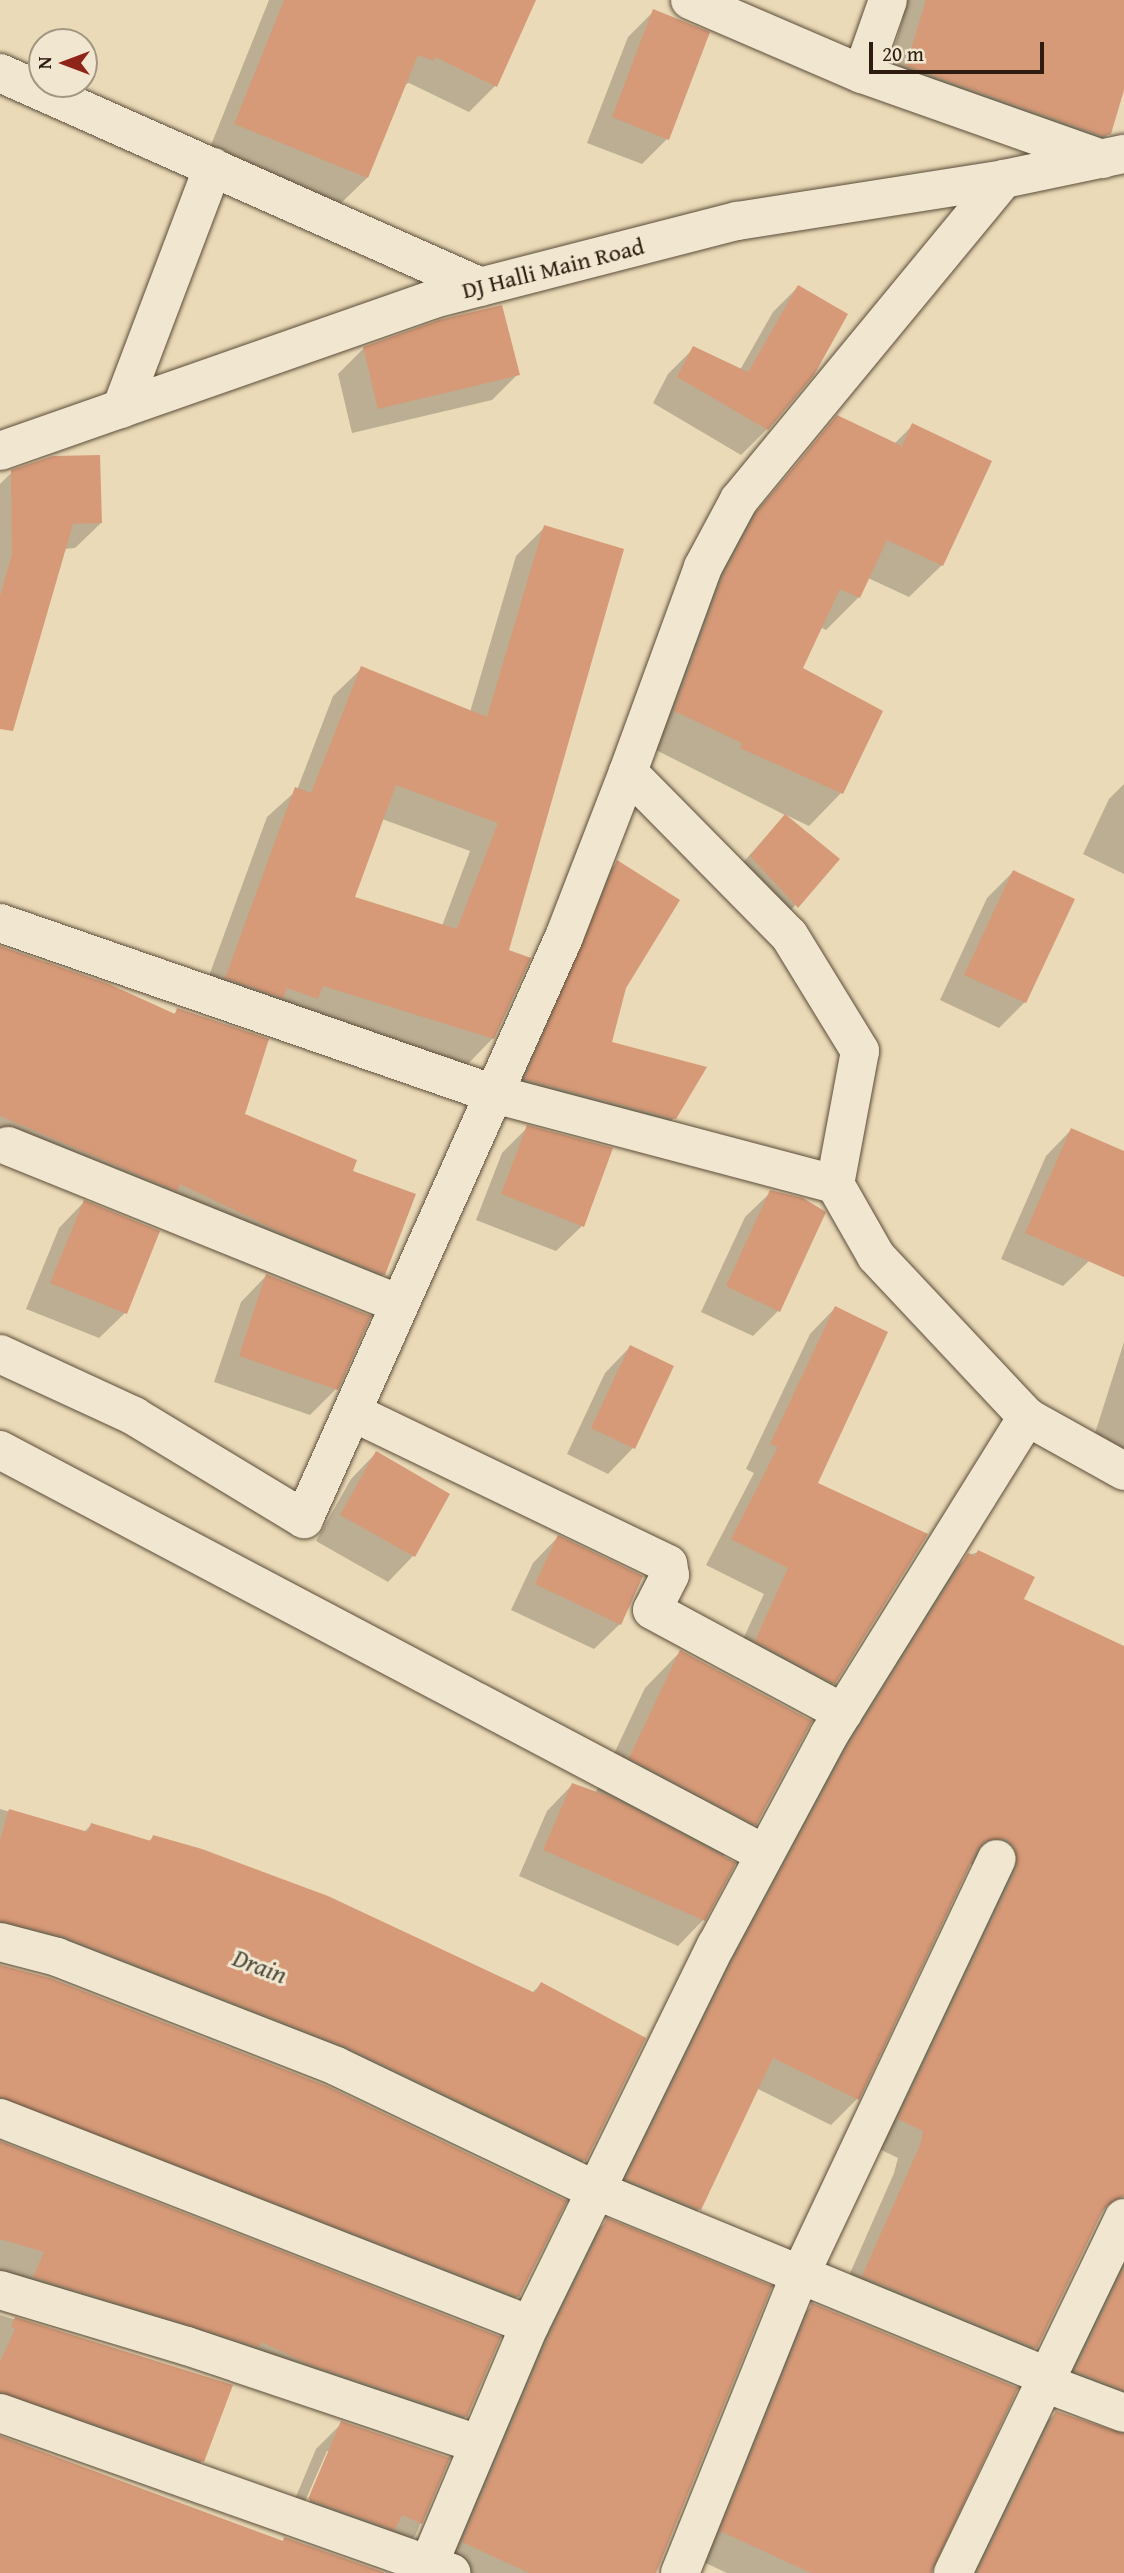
<!DOCTYPE html>
<html>
<head>
<meta charset="utf-8">
<style>
	body { margin:0 }
	#map { position:relative; width:1124px; height:2573px; overflow:hidden; background:#eadab7; font-family:"Gentium Book Plus",serif }
	div>[style] { position:absolute }
	[style*='--x'] { left:calc(var(--x)*1px); top:calc(var(--y)*1px); width:calc(var(--w)*1px); rotate:calc(var(--a)*1deg) }
	.shadow>* { inset:0; background:#0003 }
	.building>* { inset:0; background:#d69a78 }
	.roads { filter:drop-shadow(0 0 2px #5c4c39) drop-shadow(0 0 2px #5c4c39) }
	.minor>* { height:38px; margin:-19px; padding:0 19px; transform-origin:19px; border-radius:19px; background:#f1e7d0 }
	span { translate:-50% -50%; white-space:nowrap; text-align:center; line-height:1.15; -webkit-text-stroke:6px #f1e7d0; paint-order:stroke }
	.street-label { font-size:24px; color:#2d1c0f }
	.water-label { font-size:26px; color:#4d4c3e; font-style:italic }
	.north { position:absolute; left:28px; top:28px; width:70px; height:70px; box-sizing:border-box; background:#f1e7d0; border:2px solid #a39683; border-radius:50%; rotate:270deg; font-size:19px; font-weight:700; line-height:28px; text-align:center; color:#2d1c0f }
	.north::after { content:''; display:block; margin:auto; width:24px; height:32px; background:#8f2418; clip-path:polygon(50% 0,100% 100%,50% 72%,0 100%) }
	.scale { position:absolute; left:869px; top:42px; width:175px; height:32px; box-sizing:border-box; border:4px solid #2d1c0f; border-top:0; padding-left:9px; font-size:21px; line-height:24px; white-space:nowrap; color:#2d1c0f; -webkit-text-stroke:5px #f1e7d0; paint-order:stroke }
</style>
</head>
<body>
<div id="map">
	<div class="shadow">
		<div style="clip-path:polygon(269px 0,534px 0,495px 86px,469px 112px,409px 83px,404px 85px,367px 178px,340px 204px,209px 150px)"></div>
		<div style="clip-path:polygon(900px 0,1124px 0,1124px 84px,1109px 133px,1083px 160px,881px 93px,903px 18px,896px 16px)"></div>
		<div style="clip-path:polygon(654px 11px,667px 139px,642px 164px,587px 143px,628px 37px)"></div>
		<div style="clip-path:polygon(798px 287px,767px 429px,741px 455px,653px 403px,668px 374px,694px 348px,740px 370px,773px 312px)"></div>
		<div style="clip-path:polygon(364px 348px,518px 374px,492px 400px,352px 433px,338px 374px)"></div>
		<div style="clip-path:polygon(838px 417px,894px 444px,913px 425px,942px 565px,909px 597px,868px 578px,859px 597px,826px 630px,820px 627px,800px 668px,881px 712px,841px 793px,809px 826px,786px 815px,837px 859px,771px 932px,725px 883px,785px 815px,642px 743px,725px 547px)"></div>
		<div style="clip-path:polygon(12px 472px,101px 523px,75px 548px,64px 549px,0 716px,0 484px)"></div>
		<div style="clip-path:polygon(evenodd,545px 527px,507px 951px,493px 1038px,465px 1067px,198px 1006px,267px 817px,297px 790px,333px 696px,362px 668px,470px 712px,516px 556px,545px 527px,382px 819px,470px 851px,442px 926px,353px 898px,382px 819px)"></div>
		<div style="clip-path:polygon(1124px 784px,1124px 874px,1083px 854px,1109px 799px)"></div>
		<div style="clip-path:polygon(618px 862px,625px 987px,610px 1043px,674px 1118px,648px 1144px,500px 1105px,592px 888px)"></div>
		<div style="clip-path:polygon(1013px 872px,1025px 1002px,999px 1028px,940px 1000px,987px 898px)"></div>
		<div style="clip-path:polygon(0 948px,173px 1015px,178px 1010px,242px 1114px,350px 1172px,384px 1274px,361px 1296px,0 1148px)"></div>
		<div style="clip-path:polygon(528px 1127px,582px 1226px,556px 1251px,476px 1220px,502px 1153px)"></div>
		<div style="clip-path:polygon(1071px 1130px,1124px 1153px,1124px 1179px,1089px 1261px,1063px 1286px,1001px 1259px,1046px 1156px)"></div>
		<div style="clip-path:polygon(771px 1192px,778px 1311px,753px 1336px,701px 1312px,745px 1217px)"></div>
		<div style="clip-path:polygon(84px 1202px,125px 1313px,99px 1338px,26px 1309px,59px 1228px)"></div>
		<div style="clip-path:polygon(266px 1276px,336px 1389px,310px 1415px,214px 1382px,241px 1302px)"></div>
		<div style="clip-path:polygon(835px 1308px,816px 1483px,834px 1683px,808px 1708px,730px 1667px,764px 1594px,706px 1565px,754px 1473px,746px 1469px,810px 1334px)"></div>
		<div style="clip-path:polygon(1124px 1342px,1124px 1464px,1089px 1452px)"></div>
		<div style="clip-path:polygon(630px 1347px,671px 1367px,633px 1448px,608px 1474px,567px 1454px,605px 1373px)"></div>
		<div style="clip-path:polygon(376px 1453px,448px 1494px,413px 1556px,388px 1582px,316px 1541px,351px 1479px)"></div>
		<div style="clip-path:polygon(558px 1537px,620px 1624px,594px 1649px,511px 1610px,533px 1563px)"></div>
		<div style="clip-path:polygon(978px 1552px,1022px 1600px,1124px 1648px,1124px 2158px,1115px 2198px,1100px 2214px,1036px 2347px,1009px 2374px,837px 2303px,894px 2173px,898px 2158px,873px 2146px,989px 1872px,969px 1863px,857px 2099px,831px 2125px,756px 2088px,699px 2209px,673px 2235px,601px 2206px,822px 1774px,942px 1581px,969px 1555px)"></div>
		<div style="clip-path:polygon(680px 1652px,755px 1824px,721px 1858px,703px 1920px,678px 1946px,519px 1876px,547px 1811px,572px 1785px,594px 1796px,645px 1688px)"></div>
		<div style="clip-path:polygon(0 1809px,83px 1833px,91px 1825px,148px 1842px,153px 1837px,532px 1993px,541px 1984px,644px 2039px,584px 2160px,557px 2188px,316px 2073px,0 1954px)"></div>
		<div style="clip-path:polygon(0 1966px,518px 2296px,490px 2324px,0 2136px)"></div>
		<div style="clip-path:polygon(0 2143px,466px 2416px,438px 2444px,0 2306px)"></div>
		<div style="clip-path:polygon(607px 2221px,654px 2573px,434px 2573px,579px 2248px)"></div>
		<div style="clip-path:polygon(1124px 2231px,1124px 2573px,965px 2573px,1029px 2439px,1056px 2413px,1116px 2435px,1114px 2425px,1049px 2398px)"></div>
		<div style="clip-path:polygon(813px 2305px,931px 2564px,932px 2573px,727px 2573px,695px 2558px,786px 2332px)"></div>
		<div style="clip-path:polygon(0 2315px,231px 2386px,202px 2461px,174px 2489px,0 2427px)"></div>
		<div style="clip-path:polygon(evenodd,342px 2423px,448px 2459px,415px 2536px,389px 2562px,284px 2525px,316px 2449px,342px 2423px,327px 2451px,331px 2451px,307px 2508px,303px 2506px,327px 2451px)"></div>
	</div>
	<div class="building">
		<div style="clip-path:polygon(284px 0,536px 0,497px 87px,435px 57px,434px 61px,418px 55px,368px 178px,234px 124px)"></div>
		<div style="clip-path:polygon(926px 0,1124px 0,1124px 90px,1111px 134px,1103px 136px,906px 66px)"></div>
		<div style="clip-path:polygon(653px 9px,710px 32px,669px 140px,612px 117px)"></div>
		<div style="clip-path:polygon(798px 285px,848px 314px,814px 375px,768px 430px,677px 377px,693px 346px,748px 372px)"></div>
		<div style="clip-path:polygon(502px 305px,520px 375px,378px 409px,363px 347px,439px 320px)"></div>
		<div style="clip-path:polygon(837px 415px,902px 446px,912px 423px,992px 461px,943px 566px,887px 540px,860px 598px,840px 589px,803px 668px,883px 711px,843px 794px,740px 748px,742px 743px,674px 711px,723px 576px,757px 512px)"></div>
		<div style="clip-path:polygon(100px 455px,102px 523px,73px 524px,13px 731px,0 729px,0 596px,12px 554px,11px 470px,53px 456px)"></div>
		<div style="clip-path:polygon(evenodd,544px 525px,624px 549px,509px 950px,531px 958px,494px 1039px,323px 986px,318px 999px,287px 988px,283px 998px,225px 978px,295px 787px,311px 793px,361px 666px,487px 717px,544px 525px,396px 785px,498px 823px,457px 929px,355px 897px,396px 785px)"></div>
		<div style="clip-path:polygon(785px 814px,840px 859px,798px 908px,750px 856px)"></div>
		<div style="clip-path:polygon(617px 860px,680px 900px,626px 988px,612px 1042px,707px 1067px,676px 1119px,524px 1079px)"></div>
		<div style="clip-path:polygon(1013px 870px,1075px 899px,1026px 1003px,964px 975px)"></div>
		<div style="clip-path:polygon(0 946px,109px 984px,175px 1014px,177px 1008px,269px 1039px,245px 1114px,357px 1160px,353px 1171px,416px 1194px,385px 1275px,280px 1232px,180px 1184px,177px 1191px,0 1116px)"></div>
		<div style="clip-path:polygon(527px 1125px,613px 1148px,584px 1227px,501px 1194px)"></div>
		<div style="clip-path:polygon(1071px 1128px,1124px 1151px,1124px 1277px,1025px 1233px)"></div>
		<div style="clip-path:polygon(770px 1190px,803px 1198px,826px 1212px,780px 1312px,726px 1286px)"></div>
		<div style="clip-path:polygon(84px 1200px,160px 1231px,127px 1314px,50px 1283px)"></div>
		<div style="clip-path:polygon(266px 1274px,371px 1316px,338px 1390px,239px 1356px)"></div>
		<div style="clip-path:polygon(835px 1306px,888px 1332px,818px 1483px,928px 1534px,835px 1684px,755px 1641px,788px 1568px,731px 1539px,778px 1447px,770px 1444px)"></div>
		<div style="clip-path:polygon(630px 1345px,674px 1366px,635px 1449px,591px 1428px)"></div>
		<div style="clip-path:polygon(376px 1451px,450px 1494px,415px 1557px,340px 1515px)"></div>
		<div style="clip-path:polygon(558px 1535px,643px 1576px,621px 1625px,535px 1584px)"></div>
		<div style="clip-path:polygon(978px 1550px,1035px 1577px,1024px 1599px,1124px 1646px,1124px 2196px,1104px 2208px,1037px 2348px,862px 2276px,920px 2145px,923px 2131px,898px 2119px,1017px 1868px,1015px 1847px,1006px 1839px,985px 1841px,977px 1850px,859px 2100px,773px 2058px,701px 2210px,626px 2179px,735px 1956px,848px 1746px,968px 1553px,975px 1556px)"></div>
		<div style="clip-path:polygon(680px 1650px,812px 1721px,756px 1825px,629px 1758px)"></div>
		<div style="clip-path:polygon(572px 1783px,611px 1797px,736px 1863px,705px 1921px,543px 1850px)"></div>
		<div style="clip-path:polygon(9px 1809px,88px 1832px,91px 1823px,151px 1841px,153px 1835px,202px 1849px,328px 1896px,535px 1993px,541px 1982px,646px 2038px,586px 2161px,344px 2046px,65px 1937px,0 1921px,0 1840px)"></div>
		<div style="clip-path:polygon(0 1965px,50px 1978px,327px 2086px,567px 2201px,519px 2297px,0 2097px)"></div>
		<div style="clip-path:polygon(0 2141px,501px 2337px,467px 2417px,306px 2363px,261px 2342px,259px 2347px,33px 2277px,44px 2252px,0 2239px)"></div>
		<div style="clip-path:polygon(607px 2218px,772px 2286px,656px 2573px,529px 2573px,462px 2542px,550px 2334px)"></div>
		<div style="clip-path:polygon(1124px 2268px,1124px 2390px,1075px 2371px)"></div>
		<div style="clip-path:polygon(812px 2303px,1018px 2388px,931px 2573px,811px 2573px,720px 2531px)"></div>
		<div style="clip-path:polygon(15px 2317px,233px 2385px,204px 2462px,0 2392px,0 2362px,15px 2329px,11px 2327px)"></div>
		<div style="clip-path:polygon(1056px 2411px,1124px 2434px,1124px 2573px,977px 2573px)"></div>
		<div style="clip-path:polygon(341px 2421px,450px 2458px,422px 2524px,402px 2515px,395px 2530px,308px 2499px)"></div>
		<div style="clip-path:polygon(0 2436px,283px 2541px,284px 2537px,386px 2573px,0 2573px)"></div>
	</div>
	<div class="roads">
		<div class="minor">
			<div style="--x:690;--y:0;--w:187;--a:23.3"></div>
			<div style="--x:862;--y:74;--w:255;--a:19.5"></div>
			<div style="--x:0;--y:73;--w:526;--a:23.98"></div>
			<div style="--x:862;--y:74;--w:78;--a:-70.6"></div>
			<div style="--x:121;--y:409;--w:259;--a:-69.2"></div>
			<div style="--x:0;--y:451;--w:459;--a:-19.3"></div>
			<div style="--x:433;--y:299;--w:314;--a:-14.4"></div>
			<div style="--x:737;--y:221;--w:270;--a:-8.9"></div>
			<div style="--x:1004;--y:179;--w:123;--a:-11.8"></div>
			<div style="--x:628;--y:772;--w:218;--a:-69.9"></div>
			<div style="--x:703;--y:567;--w:76;--a:-61.8"></div>
			<div style="--x:739;--y:500;--w:416;--a:-50.5"></div>
			<div style="--x:0;--y:923;--w:523;--a:19.09"></div>
			<div style="--x:494;--y:1094;--w:353;--a:14.8"></div>
			<div style="--x:8;--y:1146;--w:422;--a:22"></div>
			<div style="--x:0;--y:1354;--w:148;--a:24.8"></div>
			<div style="--x:134;--y:1416;--w:199;--a:31.2"></div>
			<div style="--x:304;--y:1519;--w:637;--a:-65.93"></div>
			<div style="--x:564;--y:937;--w:177;--a:-68.8"></div>
			<div style="--x:628;--y:772;--w:229;--a:45.4"></div>
			<div style="--x:789;--y:935;--w:136;--a:58.5"></div>
			<div style="--x:860;--y:1051;--w:135;--a:100.6"></div>
			<div style="--x:835;--y:1184;--w:83;--a:60.3"></div>
			<div style="--x:876;--y:1256;--w:221;--a:46.8"></div>
			<div style="--x:1027;--y:1417;--w:111;--a:29.1"></div>
			<div style="--x:352;--y:1412;--w:351;--a:25.7"></div>
			<div style="--x:668;--y:1564;--w:11;--a:80"></div>
			<div style="--x:670;--y:1575;--w:39;--a:117"></div>
			<div style="--x:652;--y:1610;--w:217;--a:28.3"></div>
			<div style="--x:0;--y:1450;--w:865;--a:27.84"></div>
			<div style="--x:0;--y:1942;--w:59;--a:14.7"></div>
			<div style="--x:57;--y:1957;--w:300;--a:21.3"></div>
			<div style="--x:336;--y:2066;--w:287;--a:25.6"></div>
			<div style="--x:595;--y:2190;--w:489;--a:22.4"></div>
			<div style="--x:1047;--y:2376;--w:8;--a:90"></div>
			<div style="--x:1047;--y:2384;--w:82;--a:20.6"></div>
			<div style="--x:0;--y:2118;--w:569;--a:21.33"></div>
			<div style="--x:0;--y:2290;--w:195;--a:16.7"></div>
			<div style="--x:187;--y:2346;--w:307;--a:18.6"></div>
			<div style="--x:0;--y:2413;--w:479;--a:19.5"></div>
			<div style="--x:425;--y:2573;--w:269;--a:-67.1"></div>
			<div style="--x:530;--y:2325;--w:422;--a:-63.9"></div>
			<div style="--x:716;--y:1946;--w:239;--a:-61.8"></div>
			<div style="--x:829;--y:1735;--w:375;--a:-58.1"></div>
			<div style="--x:680;--y:2573;--w:321;--a:-68.1"></div>
			<div style="--x:800;--y:2275;--w:460;--a:-64.7"></div>
			<div style="--x:953;--y:2573;--w:394;--a:-64.3"></div>
		</div>
	</div>
	<div class="street-label">
		<span style="left:553px;top:268px;rotate:-14deg">DJ Halli Main Road</span>
	</div>
	<div class="water-label">
		<span style="left:260px;top:1966px;rotate:21deg">Drain</span>
	</div>
	<div class="north">N</div>
	<div class="scale">20 m</div>
</div>
</body>
</html>
